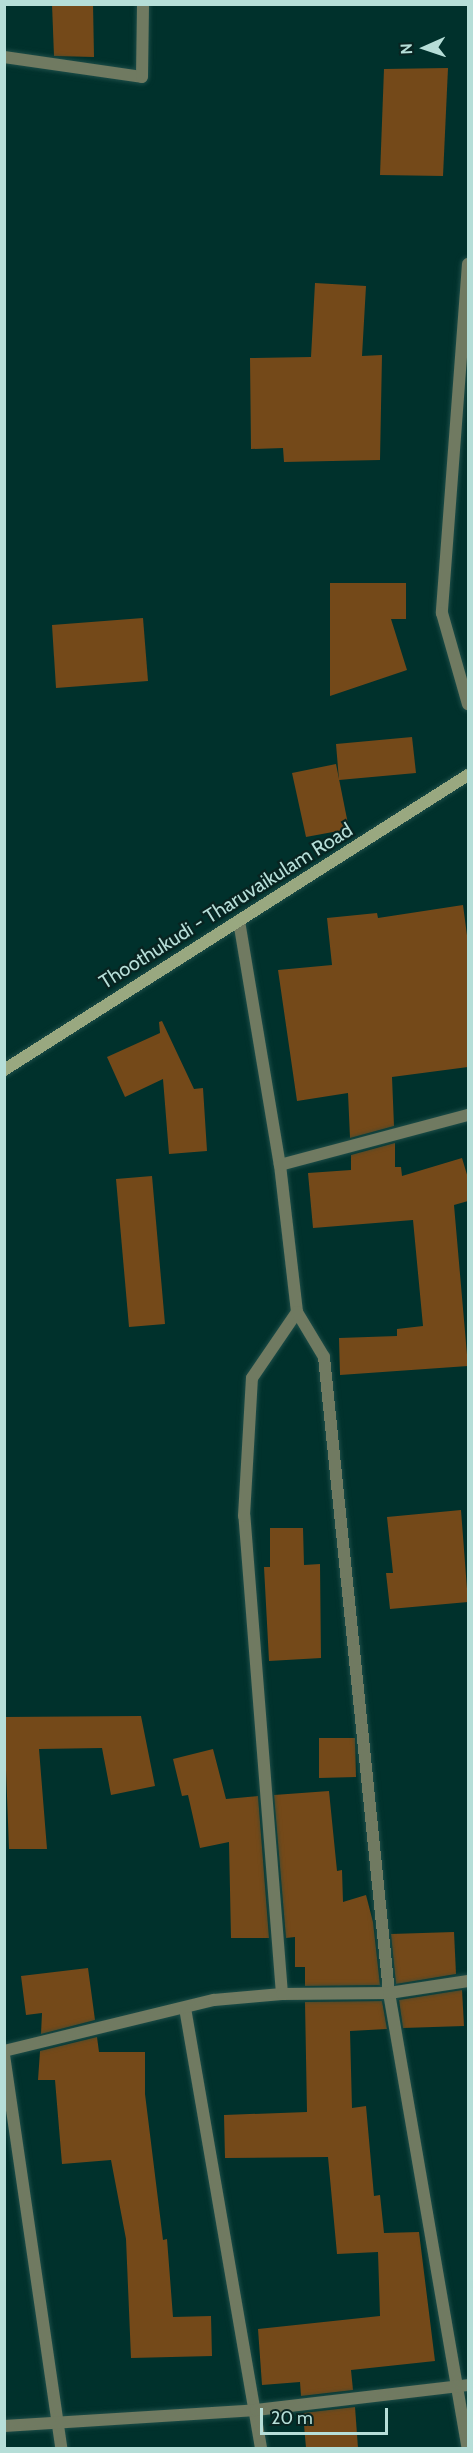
<!DOCTYPE html>
<html>
<head>
<meta charset="utf-8">
<style>
	body { margin:0 }
	#map { position:relative; width:473px; height:2453px; overflow:hidden; background:#00312c; font-family:Cabin,sans-serif }
	div>[style] { position:absolute }
	[style*='--x'] { left:calc(var(--x)*1px); top:calc(var(--y)*1px); width:calc(var(--w)*1px); rotate:calc(var(--a)*1deg) }
	.building>* { inset:0; background:#744919 }
	.roads { filter:drop-shadow(0 0 2px #1d4d48) drop-shadow(0 0 2px #1d4d48) }
	.minor>* { height:12px; margin:-6px; padding:0 6px; transform-origin:6px; border-radius:6px; background:#707a61 }
	.secondary>* { height:12px; margin:-6px; padding:0 6px; transform-origin:6px; border-radius:6px; background:#99a880 }
	span { translate:-50% -50%; white-space:nowrap; text-align:center; line-height:1.15; -webkit-text-stroke:4.5px #082421; paint-order:stroke }
	.street-label { font-size:20px; color:#b6ded8 }
	.frame { position:absolute; inset:0; border:6px solid #b6ded8; pointer-events:none }
	.north { position:absolute; left:395px; top:18px; width:60px; height:60px; -webkit-text-stroke:4px #082421; paint-order:stroke; rotate:267deg; font-size:16px; font-weight:700; line-height:24px; text-align:center; color:#b6ded8 }
	.north::after { content:''; display:block; margin:auto; width:21px; height:27px; background:#b6ded8; clip-path:polygon(50% 0,100% 100%,50% 72%,0 100%) }
	.scale { position:absolute; left:260px; top:2408px; width:128px; height:27px; box-sizing:border-box; border:3px solid #b6ded8; border-top:0; padding-left:8px; font-size:18px; line-height:21px; white-space:nowrap; color:#b6ded8; -webkit-text-stroke:4px #082421; paint-order:stroke }
</style>
</head>
<body>
<div id="map">
	<div class="building">
		<div style="clip-path:polygon(52px 4px,93px 4px,94px 57px,54px 56px)"></div>
		<div style="clip-path:polygon(448px 68px,443px 176px,380px 175px,384px 69px)"></div>
		<div style="clip-path:polygon(315px 283px,366px 286px,362px 356px,382px 355px,380px 460px,284px 462px,283px 448px,251px 449px,250px 358px,311px 357px)"></div>
		<div style="clip-path:polygon(330px 583px,406px 583px,406px 619px,391px 619px,407px 670px,330px 696px)"></div>
		<div style="clip-path:polygon(143px 618px,148px 681px,56px 688px,52px 625px)"></div>
		<div style="clip-path:polygon(412px 737px,416px 773px,339px 780px,336px 744px)"></div>
		<div style="clip-path:polygon(336px 764px,349px 829px,306px 837px,292px 773px)"></div>
		<div style="clip-path:polygon(463px 905px,468px 943px,468px 1067px,392px 1077px,394px 1126px,350px 1138px,348px 1093px,297px 1101px,278px 970px,332px 965px,327px 918px,377px 913px,378px 918px)"></div>
		<div style="clip-path:polygon(162px 1021px,194px 1089px,203px 1088px,207px 1151px,169px 1154px,163px 1079px,125px 1097px,107px 1057px,160px 1033px,159px 1022px)"></div>
		<div style="clip-path:polygon(395px 1143px,395px 1167px,401px 1167px,402px 1176px,462px 1158px,468px 1178px,468px 1201px,454px 1205px,468px 1366px,340px 1375px,339px 1338px,397px 1336px,397px 1329px,423px 1326px,413px 1220px,313px 1228px,308px 1173px,351px 1170px,351px 1155px)"></div>
		<div style="clip-path:polygon(152px 1176px,165px 1324px,129px 1327px,116px 1179px)"></div>
		<div style="clip-path:polygon(461px 1510px,468px 1602px,390px 1609px,386px 1573px,393px 1573px,387px 1517px)"></div>
		<div style="clip-path:polygon(270px 1528px,303px 1528px,304px 1565px,320px 1564px,321px 1658px,269px 1661px,264px 1567px,270px 1567px)"></div>
		<div style="clip-path:polygon(141px 1716px,155px 1786px,111px 1795px,102px 1748px,39px 1749px,47px 1849px,9px 1849px,4px 1717px)"></div>
		<div style="clip-path:polygon(319px 1738px,355px 1738px,356px 1777px,319px 1778px)"></div>
		<div style="clip-path:polygon(213px 1749px,226px 1799px,258px 1796px,269px 1938px,231px 1938px,229px 1842px,200px 1848px,188px 1795px,182px 1796px,173px 1759px)"></div>
		<div style="clip-path:polygon(329px 1791px,337px 1871px,342px 1870px,343px 1902px,366px 1895px,373px 1922px,380px 1985px,305px 1986px,305px 1967px,295px 1967px,295px 1937px,286px 1938px,274px 1795px)"></div>
		<div style="clip-path:polygon(454px 1932px,456px 1974px,396px 1984px,391px 1934px)"></div>
		<div style="clip-path:polygon(88px 1968px,95px 2020px,41px 2034px,42px 2013px,26px 2015px,21px 1976px)"></div>
		<div style="clip-path:polygon(462px 1990px,464px 2026px,403px 2028px,399px 2000px)"></div>
		<div style="clip-path:polygon(382px 2001px,387px 2029px,350px 2031px,352px 2108px,366px 2106px,374px 2196px,380px 2195px,384px 2233px,419px 2232px,435px 2361px,351px 2370px,353px 2390px,301px 2396px,300px 2382px,262px 2385px,258px 2329px,380px 2316px,378px 2252px,337px 2254px,328px 2157px,225px 2158px,224px 2115px,307px 2112px,305px 2002px)"></div>
		<div style="clip-path:polygon(97px 2037px,99px 2052px,145px 2052px,145px 2094px,163px 2240px,167px 2239px,173px 2317px,211px 2316px,212px 2356px,131px 2358px,126px 2239px,111px 2160px,62px 2164px,55px 2080px,38px 2080px,40px 2051px)"></div>
		<div style="clip-path:polygon(355px 2407px,358px 2448px,306px 2448px,303px 2413px)"></div>
	</div>
	<div class="roads">
		<div class="minor">
			<div style="--x:4;--y:57;--w:139;--a:8.2"></div>
			<div style="--x:142;--y:77;--w:73;--a:-89.2"></div>
			<div style="--x:468;--y:264;--w:350;--a:94.3"></div>
			<div style="--x:442;--y:613;--w:95;--a:74.1"></div>
			<div style="--x:239;--y:921;--w:247;--a:80.5"></div>
			<div style="--x:280;--y:1165;--w:148;--a:83.4"></div>
			<div style="--x:280;--y:1165;--w:195;--a:-14.9"></div>
			<div style="--x:282;--y:1994;--w:480;--a:-94.5"></div>
			<div style="--x:244;--y:1516;--w:138;--a:-86.7"></div>
			<div style="--x:252;--y:1378;--w:80;--a:-55.7"></div>
			<div style="--x:297;--y:1312;--w:52;--a:59"></div>
			<div style="--x:324;--y:1357;--w:639;--a:84.16"></div>
			<div style="--x:389;--y:1993;--w:462;--a:80.2"></div>
			<div style="--x:185;--y:2008;--w:447;--a:80.2"></div>
			<div style="--x:4;--y:2051;--w:216;--a:-13.7"></div>
			<div style="--x:214;--y:2000;--w:68;--a:-5"></div>
			<div style="--x:282;--y:1994;--w:107;--a:-0.5"></div>
			<div style="--x:389;--y:1993;--w:80;--a:-8.6"></div>
			<div style="--x:4;--y:2055;--w:397;--a:81.7"></div>
			<div style="--x:4;--y:2426;--w:253;--a:-3.6"></div>
			<div style="--x:256;--y:2410;--w:213;--a:-6.7"></div>
		</div>
		<div class="secondary">
			<div style="--x:4;--y:1070;--w:550;--a:-32.45"></div>
		</div>
	</div>
	<div class="street-label">
		<span style="left:226px;top:906px;rotate:-32deg">Thoothukudi - Tharuvaikulam Road</span>
	</div>
	<div class="frame"></div>
	<div class="north">N</div>
	<div class="scale">20 m</div>
</div>
</body>
</html>
